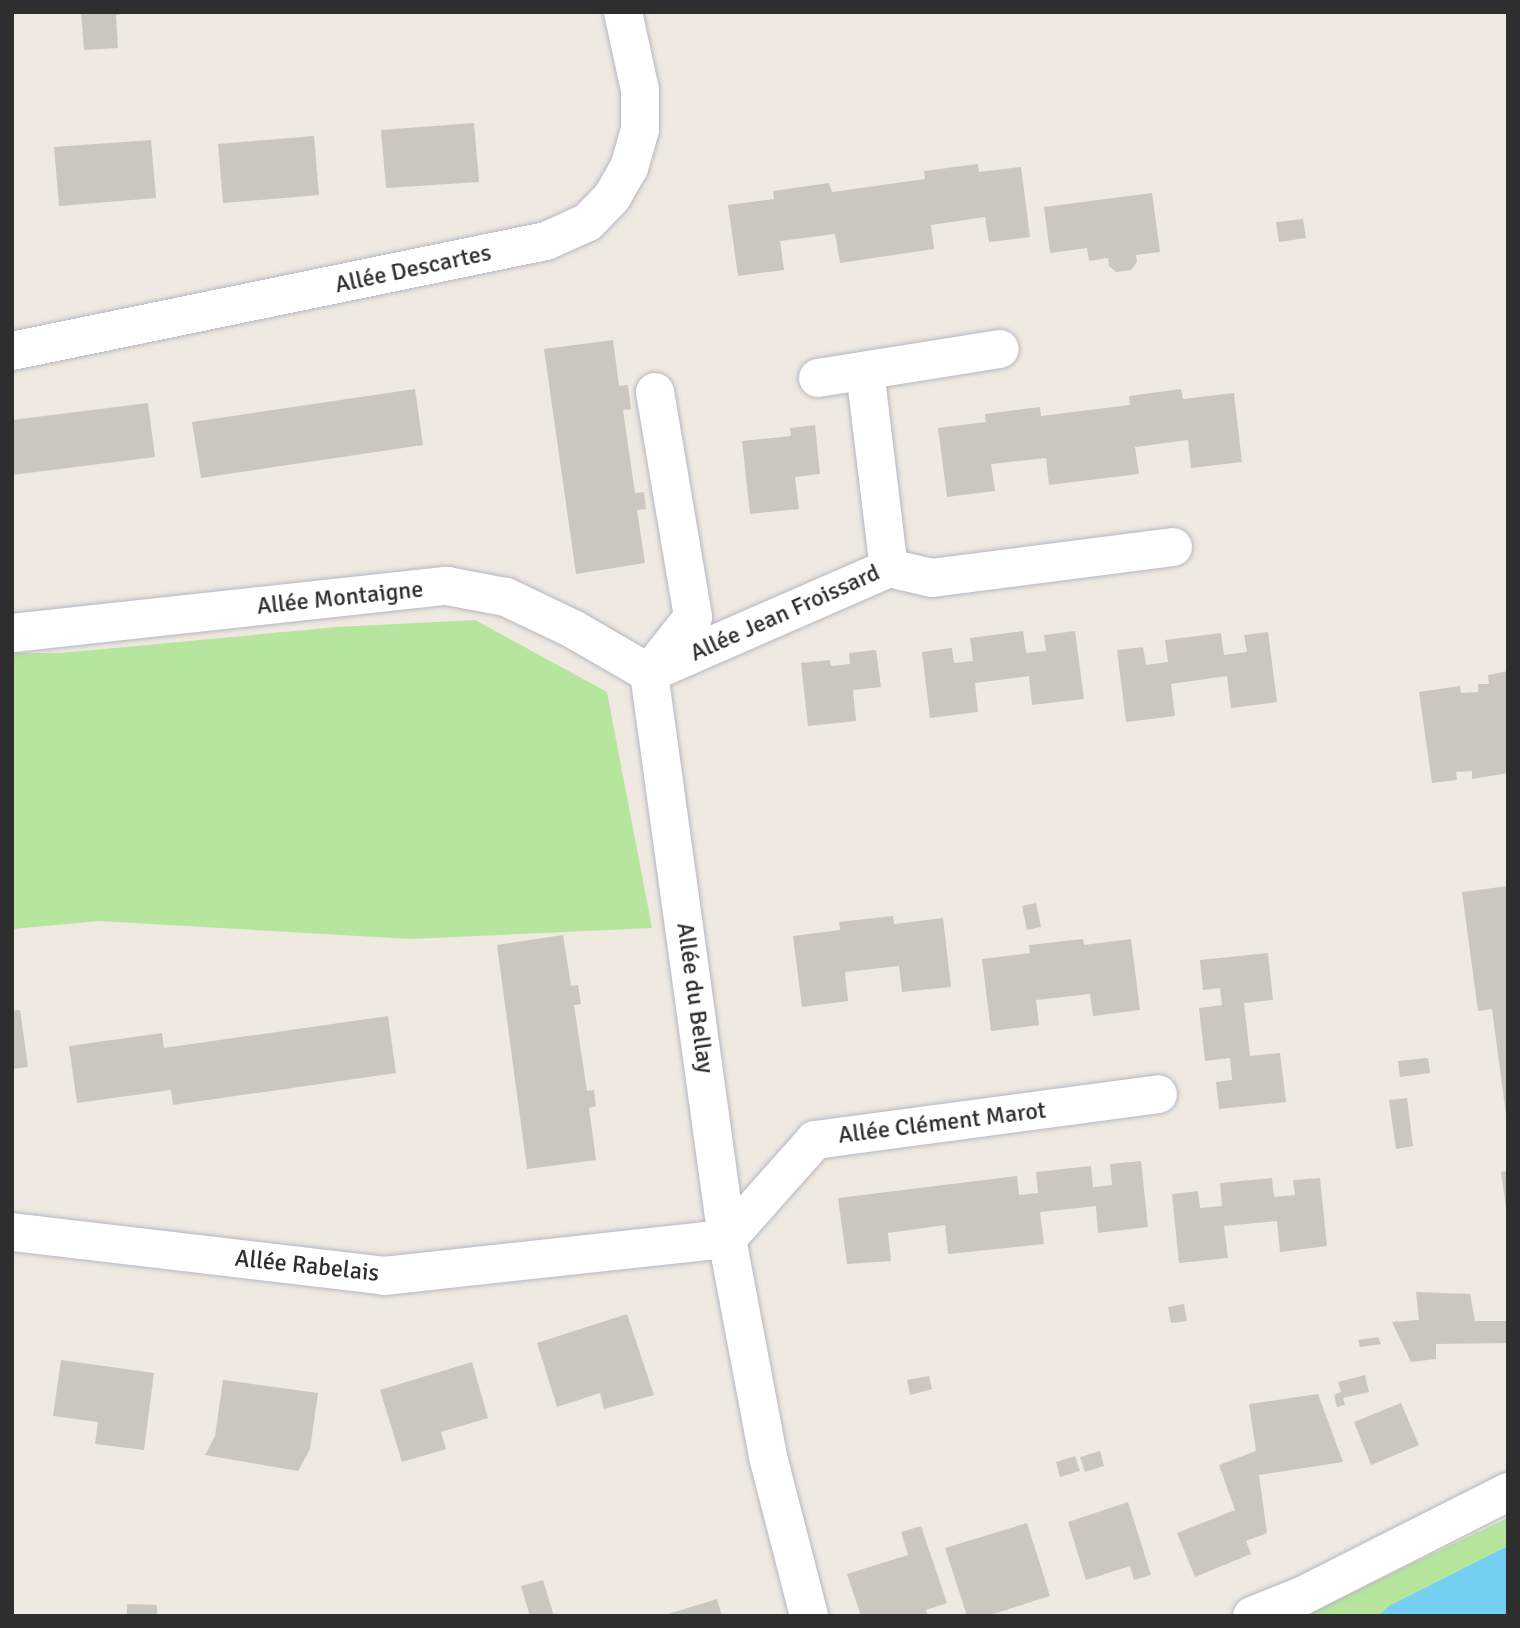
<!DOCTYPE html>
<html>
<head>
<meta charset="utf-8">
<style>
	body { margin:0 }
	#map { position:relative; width:1520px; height:1628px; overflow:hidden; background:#efe9e1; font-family:Signika,sans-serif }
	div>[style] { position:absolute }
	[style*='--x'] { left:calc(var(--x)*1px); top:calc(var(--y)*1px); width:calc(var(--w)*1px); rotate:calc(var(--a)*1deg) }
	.green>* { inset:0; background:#b6e59e }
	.water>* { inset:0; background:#75cff0 }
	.building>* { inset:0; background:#cbc7bf }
	.roads { filter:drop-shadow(0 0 2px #b4b7c1) drop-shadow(0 0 2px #b4b7c1) }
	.minor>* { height:38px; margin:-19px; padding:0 19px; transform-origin:19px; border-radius:19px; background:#fff }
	span { translate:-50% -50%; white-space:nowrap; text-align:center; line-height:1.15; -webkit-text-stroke:7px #fff; paint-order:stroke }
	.street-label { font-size:24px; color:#2e2e2e }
	.frame { position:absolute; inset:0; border:14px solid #2e2e2e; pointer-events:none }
</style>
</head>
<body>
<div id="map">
	<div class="green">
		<div style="clip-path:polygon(475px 620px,607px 692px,652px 928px,411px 939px,100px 921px,12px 929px,12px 653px,61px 653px,337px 627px)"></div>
		<div style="clip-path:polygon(1508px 1518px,1508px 1616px,1301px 1616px)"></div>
	</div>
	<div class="water">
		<div style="clip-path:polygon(1508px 1546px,1508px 1616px,1378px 1616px,1389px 1606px)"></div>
	</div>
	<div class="building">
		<div style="clip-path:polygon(81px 12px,131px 12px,116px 15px,118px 48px,84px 50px)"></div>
		<div style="clip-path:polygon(474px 123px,479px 182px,386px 188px,381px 130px)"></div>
		<div style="clip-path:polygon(314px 136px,319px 195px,223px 203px,218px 144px)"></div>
		<div style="clip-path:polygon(151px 140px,156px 198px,59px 206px,54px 147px)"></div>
		<div style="clip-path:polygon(978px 164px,979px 172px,1021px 167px,1030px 237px,989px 242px,985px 217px,931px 225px,934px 249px,840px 263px,835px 234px,780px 241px,784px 270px,738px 276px,728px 205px,774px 199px,773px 191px,829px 183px,832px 192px,925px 179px,924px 171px)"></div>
		<div style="clip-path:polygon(1152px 193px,1160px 252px,1136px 255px,1137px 262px,1131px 270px,1116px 272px,1109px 266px,1108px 258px,1089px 261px,1087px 248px,1050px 253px,1044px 207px)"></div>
		<div style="clip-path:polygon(1303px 219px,1306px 238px,1279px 242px,1276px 222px)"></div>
		<div style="clip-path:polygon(613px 340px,619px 386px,628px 385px,631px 409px,623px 410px,635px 493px,644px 492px,646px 509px,637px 510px,645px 563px,576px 574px,544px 349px)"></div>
		<div style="clip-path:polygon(415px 389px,423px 445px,201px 478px,192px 422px)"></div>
		<div style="clip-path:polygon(1181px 389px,1183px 399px,1234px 393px,1242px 462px,1191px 468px,1188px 440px,1135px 447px,1139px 474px,1049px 485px,1046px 458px,991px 464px,995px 491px,947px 497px,938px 428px,986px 422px,985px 414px,1040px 407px,1041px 416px,1130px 405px,1129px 396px)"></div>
		<div style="clip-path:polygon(148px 403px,155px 457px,12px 475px,12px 420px)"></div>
		<div style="clip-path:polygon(815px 425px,820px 474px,795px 477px,799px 509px,750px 514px,742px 441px,791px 436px,790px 428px)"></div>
		<div style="clip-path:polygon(1023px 631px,1026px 653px,1046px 651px,1044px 635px,1075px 631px,1084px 699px,1032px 705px,1029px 676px,975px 683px,978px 712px,930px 718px,922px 652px,952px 648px,954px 663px,973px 661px,970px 638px)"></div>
		<div style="clip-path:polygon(1268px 632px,1277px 702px,1231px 708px,1227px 676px,1171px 684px,1175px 716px,1126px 722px,1117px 650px,1143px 647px,1146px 665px,1168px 662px,1165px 640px,1221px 633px,1224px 655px,1247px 652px,1244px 635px)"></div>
		<div style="clip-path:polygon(876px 650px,881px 687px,853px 690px,856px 721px,808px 726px,801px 663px,830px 660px,831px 666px,850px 664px,849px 653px)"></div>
		<div style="clip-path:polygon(1508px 671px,1508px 773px,1472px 779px,1472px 771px,1456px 772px,1457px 780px,1432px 783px,1419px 692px,1460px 686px,1461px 693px,1478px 692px,1478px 684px,1489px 684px,1488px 675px)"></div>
		<div style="clip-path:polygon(1508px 886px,1508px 1115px,1506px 1115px,1492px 1009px,1478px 1011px,1462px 892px)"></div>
		<div style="clip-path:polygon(1036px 903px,1041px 927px,1027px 930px,1022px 906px)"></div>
		<div style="clip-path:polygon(893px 916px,894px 924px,943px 918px,951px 987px,902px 992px,899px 966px,845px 972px,848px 1001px,802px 1007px,793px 936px,840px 930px,839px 922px)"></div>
		<div style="clip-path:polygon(563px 935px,571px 986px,578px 985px,581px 1004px,574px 1005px,587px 1091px,594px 1090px,596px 1106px,589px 1108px,596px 1160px,527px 1169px,497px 945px)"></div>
		<div style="clip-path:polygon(1083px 939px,1084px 945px,1131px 939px,1140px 1010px,1093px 1016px,1090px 994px,1036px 1000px,1039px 1025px,991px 1031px,982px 959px,1030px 953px,1029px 945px)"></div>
		<div style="clip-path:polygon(1268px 953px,1273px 1000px,1244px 1003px,1250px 1056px,1280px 1053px,1286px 1102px,1219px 1109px,1216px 1082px,1232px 1080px,1230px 1058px,1205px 1061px,1199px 1008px,1222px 1005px,1220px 988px,1203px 990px,1200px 960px)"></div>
		<div style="clip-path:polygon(20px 1010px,28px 1067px,12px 1069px,12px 1011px)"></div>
		<div style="clip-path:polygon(388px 1016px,396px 1073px,173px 1105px,171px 1090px,77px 1103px,69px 1046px,162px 1033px,164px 1048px)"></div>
		<div style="clip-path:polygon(1428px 1058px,1430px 1073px,1400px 1077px,1398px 1061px)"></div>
		<div style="clip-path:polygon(1407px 1098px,1413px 1146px,1396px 1149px,1389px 1100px)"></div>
		<div style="clip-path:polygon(1141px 1161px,1148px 1227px,1098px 1233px,1096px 1206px,1040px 1212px,1044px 1244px,948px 1254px,945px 1225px,888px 1233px,891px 1261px,847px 1264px,838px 1198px,1017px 1176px,1019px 1195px,1038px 1193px,1036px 1172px,1091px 1166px,1093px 1187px,1112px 1185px,1110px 1164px)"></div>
		<div style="clip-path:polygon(1508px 1171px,1508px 1207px,1506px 1207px,1501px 1172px)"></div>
		<div style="clip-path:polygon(1272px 1178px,1274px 1197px,1295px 1195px,1293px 1180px,1320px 1178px,1327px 1246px,1280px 1252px,1277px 1221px,1224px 1226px,1228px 1258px,1179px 1263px,1172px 1194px,1198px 1191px,1200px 1208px,1222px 1206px,1220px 1183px)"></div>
		<div style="clip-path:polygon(1416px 1292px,1470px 1294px,1475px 1321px,1508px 1321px,1508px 1343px,1436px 1344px,1436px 1359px,1411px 1362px,1392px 1322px,1419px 1320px)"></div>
		<div style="clip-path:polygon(1184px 1304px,1187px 1321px,1171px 1323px,1168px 1307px)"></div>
		<div style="clip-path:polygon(627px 1314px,654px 1395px,604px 1409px,600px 1393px,557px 1407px,537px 1343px)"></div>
		<div style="clip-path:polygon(1378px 1337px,1381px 1344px,1360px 1347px,1358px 1340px)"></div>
		<div style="clip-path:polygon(61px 1360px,154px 1373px,144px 1450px,95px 1444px,98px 1422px,53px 1416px)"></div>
		<div style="clip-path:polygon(472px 1362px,488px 1418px,441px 1432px,446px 1449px,402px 1462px,380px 1390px)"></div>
		<div style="clip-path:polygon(1365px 1375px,1369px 1392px,1343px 1398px,1345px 1405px,1337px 1407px,1334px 1395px,1341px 1392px,1338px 1382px)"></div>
		<div style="clip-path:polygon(929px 1376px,932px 1389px,910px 1395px,907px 1380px)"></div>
		<div style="clip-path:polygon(223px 1380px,318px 1393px,310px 1449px,298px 1471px,205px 1455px,215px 1436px)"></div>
		<div style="clip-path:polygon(1318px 1394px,1343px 1462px,1259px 1475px,1267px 1533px,1246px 1541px,1251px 1554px,1195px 1577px,1177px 1533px,1235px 1510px,1219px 1465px,1256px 1451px,1249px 1404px)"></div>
		<div style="clip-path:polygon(1401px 1403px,1419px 1445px,1371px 1465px,1354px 1422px)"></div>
		<div style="clip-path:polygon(1100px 1451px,1104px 1466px,1085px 1472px,1080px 1457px)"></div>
		<div style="clip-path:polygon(1075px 1456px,1080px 1471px,1060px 1477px,1056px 1462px)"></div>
		<div style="clip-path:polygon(1128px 1502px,1151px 1575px,1134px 1580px,1130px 1566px,1086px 1580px,1068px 1522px)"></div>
		<div style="clip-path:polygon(1027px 1523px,1050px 1596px,987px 1616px,967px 1616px,945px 1548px)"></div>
		<div style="clip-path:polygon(921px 1526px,947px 1603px,926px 1610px,927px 1614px,923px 1616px,861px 1616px,847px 1574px,908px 1555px,901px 1532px)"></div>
		<div style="clip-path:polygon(543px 1580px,554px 1616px,530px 1616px,521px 1586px)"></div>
		<div style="clip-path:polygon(717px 1599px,722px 1616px,665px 1616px,665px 1615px)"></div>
		<div style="clip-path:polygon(127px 1604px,157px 1605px,157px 1616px,127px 1616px)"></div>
	</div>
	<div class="roads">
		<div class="minor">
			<div style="--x:12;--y:351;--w:545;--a:-11.64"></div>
			<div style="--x:546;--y:241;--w:46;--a:-24.3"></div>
			<div style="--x:588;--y:222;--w:35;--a:-46"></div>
			<div style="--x:612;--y:197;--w:34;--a:-60"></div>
			<div style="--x:629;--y:168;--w:40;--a:-74"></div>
			<div style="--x:640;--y:130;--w:40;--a:-90"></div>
			<div style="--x:640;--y:90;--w:80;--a:-102.3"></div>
			<div style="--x:865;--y:371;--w:198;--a:83.1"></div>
			<div style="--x:818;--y:378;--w:184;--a:-9.1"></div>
			<div style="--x:655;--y:392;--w:228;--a:80.4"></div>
			<div style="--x:693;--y:617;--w:71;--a:128.2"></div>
			<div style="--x:649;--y:673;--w:571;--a:82.15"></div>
			<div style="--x:727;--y:1239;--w:222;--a:79.3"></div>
			<div style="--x:768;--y:1457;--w:164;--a:75.5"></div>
			<div style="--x:12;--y:633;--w:438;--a:-6.2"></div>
			<div style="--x:447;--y:586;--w:60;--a:10.6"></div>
			<div style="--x:506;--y:597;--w:74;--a:25.5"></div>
			<div style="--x:573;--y:629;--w:88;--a:30.1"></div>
			<div style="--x:649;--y:673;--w:262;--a:-23.6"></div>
			<div style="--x:889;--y:568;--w:44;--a:13.1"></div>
			<div style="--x:932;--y:578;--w:243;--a:-7.3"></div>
			<div style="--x:12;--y:1232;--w:375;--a:6.7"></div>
			<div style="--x:384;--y:1276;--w:345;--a:-6.2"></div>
			<div style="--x:727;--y:1239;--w:132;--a:-48.4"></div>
			<div style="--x:815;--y:1140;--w:346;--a:-7.6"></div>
			<div style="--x:1252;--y:1616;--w:54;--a:-21.8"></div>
			<div style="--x:1302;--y:1596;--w:231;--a:-26.8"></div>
		</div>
	</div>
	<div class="street-label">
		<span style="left:413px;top:269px;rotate:-12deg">Allée Descartes</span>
		<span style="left:340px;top:598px;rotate:-6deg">Allée Montaigne</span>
		<span style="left:785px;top:613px;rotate:-24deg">Allée Jean Froissard</span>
		<span style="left:695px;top:998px;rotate:82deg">Allée du Bellay</span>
		<span style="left:942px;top:1123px;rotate:-7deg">Allée Clément Marot</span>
		<span style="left:307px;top:1266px;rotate:6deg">Allée Rabelais</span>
	</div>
	<div class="frame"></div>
</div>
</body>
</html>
